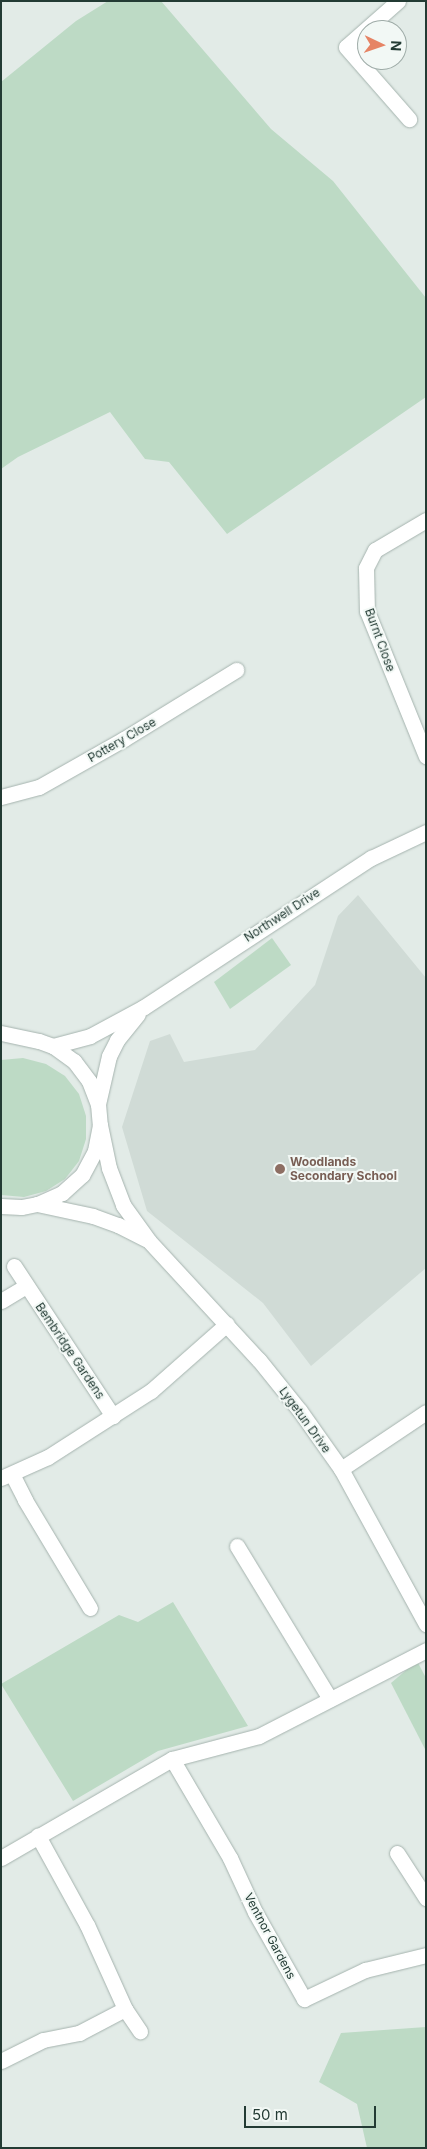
<!DOCTYPE html>
<html>
<head>
<meta charset="utf-8">
<style>
	body { margin:0 }
	#map { position:relative; width:427px; height:2149px; overflow:hidden; background:#e2ebe7; font-family:Inter,sans-serif }
	div>[style] { position:absolute }
	[style*='--x'] { left:calc(var(--x)*1px); top:calc(var(--y)*1px); width:calc(var(--w)*1px); rotate:calc(var(--a)*1deg) }
	.built>* { inset:0; background:#d0dbd6 }
	.green>* { inset:0; background:#bddac5 }
	.roads { filter:drop-shadow(0 0 1px #a5b3ae) drop-shadow(0 0 1px #a5b3ae) }
	.minor>* { height:15px; margin:-7.5px; padding:0 7.5px; transform-origin:7.5px; border-radius:7.5px; background:#fff }
	.dots>* { width:14px; height:14px; translate:-50% -50%; box-sizing:border-box; border:2px solid #f2f8f5; border-radius:50% }
	span { translate:-50% -50%; white-space:nowrap; text-align:center; line-height:1.15; -webkit-text-stroke:4px #f2f8f5; paint-order:stroke }
	.street-label { font-size:12px; color:#233b34 }
	.education-label { font-size:12px; color:#785e54; font-weight:700 }
	.left { translate:0 -50%; text-align:left }
	.frame { position:absolute; inset:0; border:2px solid #233b34; pointer-events:none }
	.north { position:absolute; left:357px; top:20px; width:50px; height:50px; box-sizing:border-box; background:#f2f8f5; border:1px solid #9faca8; border-radius:50%; rotate:93deg; font-size:14px; font-weight:700; line-height:20px; text-align:center; color:#233b34 }
	.north::after { content:''; display:block; margin:auto; width:18px; height:22px; background:#e68465; clip-path:polygon(50% 0,100% 100%,50% 72%,0 100%) }
	.scale { position:absolute; left:244px; top:2106px; width:132px; height:22px; box-sizing:border-box; border:2px solid #233b34; border-top:0; padding-left:6px; font-size:15px; line-height:18px; white-space:nowrap; color:#233b34; -webkit-text-stroke:4px #f2f8f5; paint-order:stroke }
</style>
</head>
<body>
<div id="map">
	<div class="built">
		<div style="clip-path:polygon(358px 895px,426px 978px,426px 1268px,311px 1366px,263px 1303px,147px 1211px,122px 1127px,150px 1041px,170px 1034px,184px 1062px,255px 1050px,315px 985px,338px 916px)"></div>
	</div>
	<div class="green">
		<div style="clip-path:polygon(108px 1px,161px 1px,271px 129px,333px 181px,426px 298px,426px 397px,227px 534px,169px 462px,145px 459px,110px 412px,18px 457px,1px 469px,1px 82px,76px 21px)"></div>
		<div style="clip-path:polygon(272px 938px,291px 965px,230px 1009px,214px 982px)"></div>
		<div style="clip-path:polygon(23px 1058px,46px 1064px,65px 1076px,79px 1094px,86px 1116px,86px 1139px,79px 1161px,65px 1179px,46px 1191px,24px 1197px,1px 1195px,1px 1060px)"></div>
		<div style="clip-path:polygon(173px 1602px,248px 1726px,158px 1751px,73px 1801px,1px 1684px,119px 1615px,138px 1622px)"></div>
		<div style="clip-path:polygon(417px 1661px,426px 1678px,426px 1751px,391px 1683px)"></div>
		<div style="clip-path:polygon(426px 2027px,426px 2148px,367px 2148px,357px 2104px,319px 2082px,341px 2033px)"></div>
	</div>
	<div class="roads">
		<div class="minor">
			<div style="--x:398;--y:1;--w:69;--a:138.5"></div>
			<div style="--x:346;--y:47;--w:96;--a:48.8"></div>
			<div style="--x:426;--y:520;--w:59;--a:149.5"></div>
			<div style="--x:375;--y:550;--w:20;--a:117"></div>
			<div style="--x:366;--y:568;--w:43;--a:88.7"></div>
			<div style="--x:367;--y:611;--w:157;--a:67.9"></div>
			<div style="--x:1;--y:797;--w:39;--a:-15"></div>
			<div style="--x:39;--y:787;--w:98;--a:-29.5"></div>
			<div style="--x:124;--y:739;--w:132;--a:-31.6"></div>
			<div style="--x:1;--y:1033;--w:39;--a:12"></div>
			<div style="--x:39;--y:1041;--w:15;--a:20"></div>
			<div style="--x:53;--y:1046;--w:26;--a:36"></div>
			<div style="--x:74;--y:1061;--w:25;--a:53"></div>
			<div style="--x:89;--y:1081;--w:25;--a:69"></div>
			<div style="--x:98;--y:1104;--w:21;--a:85"></div>
			<div style="--x:100;--y:1125;--w:26;--a:101"></div>
			<div style="--x:95;--y:1151;--w:27;--a:118"></div>
			<div style="--x:82;--y:1175;--w:27;--a:138"></div>
			<div style="--x:62;--y:1193;--w:27;--a:156"></div>
			<div style="--x:37;--y:1204;--w:16;--a:169"></div>
			<div style="--x:21;--y:1207;--w:20;--a:-177"></div>
			<div style="--x:53;--y:1046;--w:38;--a:-15"></div>
			<div style="--x:90;--y:1036;--w:61;--a:-28.2"></div>
			<div style="--x:144;--y:1007;--w:272;--a:-33.3"></div>
			<div style="--x:371;--y:858;--w:61;--a:-25.3"></div>
			<div style="--x:98;--y:1104;--w:49;--a:-77.1"></div>
			<div style="--x:109;--y:1056;--w:18;--a:-63"></div>
			<div style="--x:117;--y:1040;--w:33;--a:-51"></div>
			<div style="--x:100;--y:1125;--w:44;--a:78.2"></div>
			<div style="--x:109;--y:1168;--w:40;--a:69"></div>
			<div style="--x:123;--y:1205;--w:44;--a:54.2"></div>
			<div style="--x:149;--y:1241;--w:162;--a:47.3"></div>
			<div style="--x:259;--y:1360;--w:65;--a:51.2"></div>
			<div style="--x:300;--y:1411;--w:71;--a:54.7"></div>
			<div style="--x:341;--y:1469;--w:177;--a:61.3"></div>
			<div style="--x:37;--y:1204;--w:57;--a:12.1"></div>
			<div style="--x:93;--y:1216;--w:27;--a:20"></div>
			<div style="--x:118;--y:1225;--w:31;--a:27"></div>
			<div style="--x:14;--y:1266;--w:180;--a:56.6"></div>
			<div style="--x:1;--y:1301;--w:29;--a:-31"></div>
			<div style="--x:341;--y:1469;--w:102;--a:-33.8"></div>
			<div style="--x:12;--y:1474;--w:29;--a:63"></div>
			<div style="--x:25;--y:1500;--w:126;--a:59"></div>
			<div style="--x:1;--y:1478;--w:51;--a:-24.1"></div>
			<div style="--x:48;--y:1457;--w:122;--a:-32.7"></div>
			<div style="--x:151;--y:1391;--w:101;--a:-41.4"></div>
			<div style="--x:237;--y:1546;--w:179;--a:58.7"></div>
			<div style="--x:172;--y:1759;--w:115;--a:59.6"></div>
			<div style="--x:230;--y:1858;--w:60;--a:65.2"></div>
			<div style="--x:255;--y:1912;--w:100;--a:60.6"></div>
			<div style="--x:304;--y:1999;--w:68;--a:-25.4"></div>
			<div style="--x:365;--y:1970;--w:63;--a:-13.8"></div>
			<div style="--x:397;--y:1853;--w:54;--a:57.2"></div>
			<div style="--x:1;--y:1858;--w:198;--a:-30.1"></div>
			<div style="--x:172;--y:1759;--w:90;--a:-14.8"></div>
			<div style="--x:259;--y:1736;--w:188;--a:-27.2"></div>
			<div style="--x:125;--y:2009;--w:27;--a:56"></div>
			<div style="--x:1;--y:2061;--w:47;--a:-26.6"></div>
			<div style="--x:43;--y:2040;--w:37;--a:-11"></div>
			<div style="--x:79;--y:2033;--w:52;--a:-27.6"></div>
			<div style="--x:125;--y:2009;--w:92;--a:-114.3"></div>
			<div style="--x:87;--y:1925;--w:102;--a:-118.8"></div>
		</div>
	</div>
	<div class="dots">
		<div style="left:280px;top:1169px;background:#8d6e63"></div>
	</div>
	<div class="street-label">
		<span style="left:380px;top:640px;rotate:70deg">Burnt Close</span>
		<span style="left:122px;top:740px;rotate:-30deg">Pottery Close</span>
		<span style="left:282px;top:915px;rotate:-33deg">Northwell Drive</span>
		<span style="left:70px;top:1351px;rotate:56deg">Bembridge Gardens</span>
		<span style="left:305px;top:1420px;rotate:54deg">Lygetun Drive</span>
		<span style="left:270px;top:1936px;rotate:62deg">Ventnor Gardens</span>
	</div>
	<div class="education-label">
		<span class="left" style="left:290px;top:1169px">Woodlands<br>Secondary School</span>
	</div>
	<div class="frame"></div>
	<div class="north">N</div>
	<div class="scale">50 m</div>
</div>
</body>
</html>
